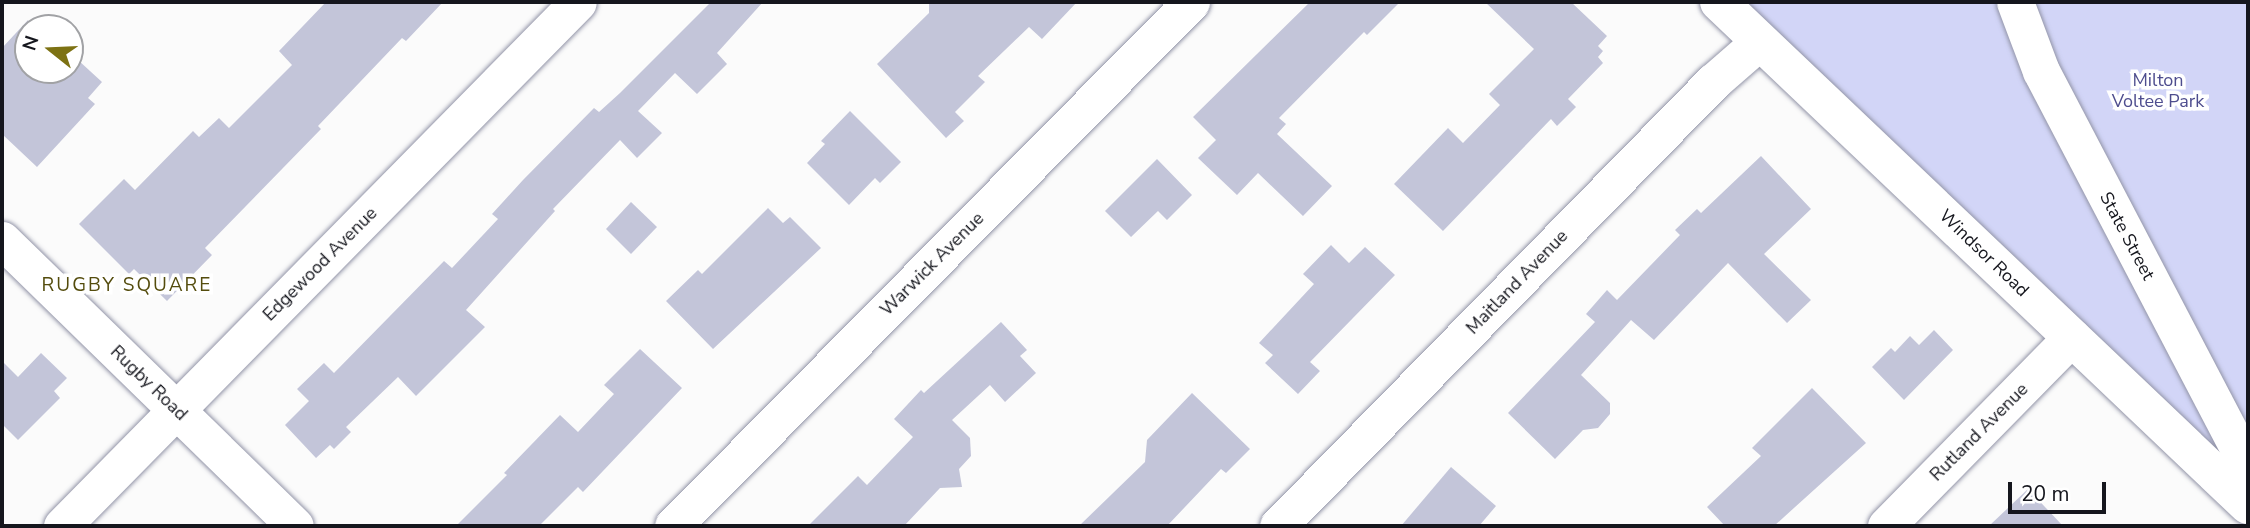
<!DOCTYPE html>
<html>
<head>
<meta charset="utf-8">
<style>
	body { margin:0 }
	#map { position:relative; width:2250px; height:528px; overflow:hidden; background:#fbfbfb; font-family:"Nunito Sans",sans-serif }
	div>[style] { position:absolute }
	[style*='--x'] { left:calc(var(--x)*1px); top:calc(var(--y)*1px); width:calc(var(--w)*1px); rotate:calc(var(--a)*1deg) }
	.green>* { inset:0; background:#d2d5f7 }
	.building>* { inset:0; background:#c3c5d9 }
	.roads { filter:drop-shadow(0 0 2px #9395a8) drop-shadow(0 0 2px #9395a8) }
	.street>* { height:37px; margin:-18.5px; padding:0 18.5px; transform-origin:18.5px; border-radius:18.5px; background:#fff }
	.secondary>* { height:38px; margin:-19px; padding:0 19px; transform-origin:19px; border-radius:19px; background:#fff }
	span { translate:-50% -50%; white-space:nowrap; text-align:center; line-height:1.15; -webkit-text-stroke:7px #fff; paint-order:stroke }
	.park-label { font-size:18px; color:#4e4d8e }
	.street-label { font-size:18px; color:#15161d }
	.neighbourhood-label { font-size:19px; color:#544c0d; letter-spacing:2px }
	.frame { position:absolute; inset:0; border:4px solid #15161d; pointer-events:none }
	.north { position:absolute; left:14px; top:14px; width:70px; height:70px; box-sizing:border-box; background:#fff; border:2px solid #a1a2a5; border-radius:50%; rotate:288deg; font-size:19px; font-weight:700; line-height:28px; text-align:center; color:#15161d }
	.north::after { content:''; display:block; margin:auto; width:24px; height:32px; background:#7d7213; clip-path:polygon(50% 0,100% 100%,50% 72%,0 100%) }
	.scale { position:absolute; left:2008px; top:482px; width:98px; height:32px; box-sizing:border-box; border:4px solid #15161d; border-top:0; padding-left:9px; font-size:21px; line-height:24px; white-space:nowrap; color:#15161d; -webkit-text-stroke:5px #fff; paint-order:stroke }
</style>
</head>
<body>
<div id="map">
	<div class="green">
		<div style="clip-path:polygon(1719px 2px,2248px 2px,2248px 505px)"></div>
	</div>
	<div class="building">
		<div style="clip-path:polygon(326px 2px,443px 2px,406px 41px,402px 38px,318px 126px,321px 129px,205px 248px,212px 255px,167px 301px,134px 269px,129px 274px,79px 224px,124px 179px,135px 190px,193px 131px,199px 137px,219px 118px,229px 128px,292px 65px,279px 51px)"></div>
		<div style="clip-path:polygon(711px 2px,763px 2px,717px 53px,727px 64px,697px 94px,675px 73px,638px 111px,662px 133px,637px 158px,620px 140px,553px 209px,555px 211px,466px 310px,485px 327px,416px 396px,398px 377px,346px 427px,351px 432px,334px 449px,330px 445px,316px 458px,285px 425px,309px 401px,297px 389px,324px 363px,334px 373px,444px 261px,452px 268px,498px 219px,492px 214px,523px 180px,594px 108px,599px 112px,620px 93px)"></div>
		<div style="clip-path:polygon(929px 2px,1077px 2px,1042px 39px,1029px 27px,978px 76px,985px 82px,955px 112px,964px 121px,946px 138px,877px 64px,929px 13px)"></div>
		<div style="clip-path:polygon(1310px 2px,1400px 2px,1367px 35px,1364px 32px,1279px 118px,1286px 124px,1277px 134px,1332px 186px,1303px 216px,1258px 173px,1237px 195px,1198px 158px,1216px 140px,1193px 117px)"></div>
		<div style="clip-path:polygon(1485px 2px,1571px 2px,1607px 36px,1598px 46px,1603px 51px,1598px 57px,1603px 63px,1568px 99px,1576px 107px,1557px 126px,1551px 119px,1443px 231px,1394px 184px,1448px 128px,1463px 143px,1500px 105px,1489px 94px,1534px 49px)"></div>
		<div style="clip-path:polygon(28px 20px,28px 70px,70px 70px,78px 60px,102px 82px,88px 98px,95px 104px,37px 167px,2px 134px,2px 48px)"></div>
		<div style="clip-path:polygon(850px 111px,901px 162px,880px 183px,875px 178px,849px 205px,807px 163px,825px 144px,821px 141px)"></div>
		<div style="clip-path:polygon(1761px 156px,1811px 209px,1764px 254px,1811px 300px,1787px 323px,1728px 263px,1654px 340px,1631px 320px,1581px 375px,1610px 403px,1610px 414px,1598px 428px,1583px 430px,1555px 459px,1508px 413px,1595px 322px,1586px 314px,1607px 290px,1617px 300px,1680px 235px,1675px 230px,1697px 209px,1701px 213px)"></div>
		<div style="clip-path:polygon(1157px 159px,1192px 195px,1167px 220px,1158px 211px,1131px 237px,1105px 211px)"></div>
		<div style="clip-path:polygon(631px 202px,657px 227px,631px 254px,606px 229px)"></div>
		<div style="clip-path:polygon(768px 208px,783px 223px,790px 217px,821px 248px,713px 349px,666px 301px,698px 270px,702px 274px)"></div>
		<div style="clip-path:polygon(1331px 245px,1349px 263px,1365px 247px,1395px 275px,1310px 362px,1320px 371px,1298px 394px,1265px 363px,1273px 355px,1259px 343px,1314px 284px,1303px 274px)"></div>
		<div style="clip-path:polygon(1001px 322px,1027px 350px,1020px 356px,1036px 373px,1005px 402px,990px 385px,952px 420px,970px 438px,971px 456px,959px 469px,962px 487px,940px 488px,904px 526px,808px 526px,858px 476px,867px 485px,913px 437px,894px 419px,921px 390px,924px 393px)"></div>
		<div style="clip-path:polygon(1934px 330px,1953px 350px,1904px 400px,1872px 367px,1891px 348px,1895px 352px,1910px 336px,1919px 345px)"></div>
		<div style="clip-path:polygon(640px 349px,682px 388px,583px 492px,578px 487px,539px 526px,456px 526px,507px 475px,504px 473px,560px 415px,578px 432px,614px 394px,604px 385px)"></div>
		<div style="clip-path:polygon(41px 353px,67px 378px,54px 391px,60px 398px,18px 440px,2px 424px,2px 361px,18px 377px)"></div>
		<div style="clip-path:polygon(1812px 388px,1866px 443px,1774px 526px,1725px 526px,1707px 507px,1761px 456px,1752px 448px)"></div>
		<div style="clip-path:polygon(1192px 393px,1250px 449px,1226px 473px,1221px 469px,1167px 526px,1079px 526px,1145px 462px,1147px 440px)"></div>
		<div style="clip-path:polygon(1451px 467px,1496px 506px,1479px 526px,1401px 526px)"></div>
		<div style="clip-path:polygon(2028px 489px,2063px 526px,1989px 526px)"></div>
	</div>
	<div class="roads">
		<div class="street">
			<div style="--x:2015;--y:2;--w:74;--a:69.4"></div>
			<div style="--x:2041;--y:71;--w:447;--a:62.4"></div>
			<div style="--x:2;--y:240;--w:409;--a:44.3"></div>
			<div style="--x:62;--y:526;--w:735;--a:-45.44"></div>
			<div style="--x:673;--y:526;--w:737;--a:-45.33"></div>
			<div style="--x:1278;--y:526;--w:622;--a:-45.59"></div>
			<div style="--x:1713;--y:82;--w:62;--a:-41.1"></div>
			<div style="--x:1886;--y:526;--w:265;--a:-45.5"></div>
		</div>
		<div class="secondary">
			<div style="--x:1719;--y:2;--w:730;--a:43.56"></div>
		</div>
	</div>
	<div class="park-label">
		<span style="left:2158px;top:91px">Milton<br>Voltee Park</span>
	</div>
	<div class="street-label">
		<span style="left:2127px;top:236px;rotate:62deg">State Street</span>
		<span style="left:1984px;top:253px;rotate:44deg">Windsor Road</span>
		<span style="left:320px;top:264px;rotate:-45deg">Edgewood Avenue</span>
		<span style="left:932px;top:264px;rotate:-45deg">Warwick Avenue</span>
		<span style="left:1517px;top:282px;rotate:-46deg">Maitland Avenue</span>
		<span style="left:149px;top:383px;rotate:44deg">Rugby Road</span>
		<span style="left:1979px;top:432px;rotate:-45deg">Rutland Avenue</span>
	</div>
	<div class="neighbourhood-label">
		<span style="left:127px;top:286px">RUGBY SQUARE</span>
	</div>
	<div class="frame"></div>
	<div class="north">N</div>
	<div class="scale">20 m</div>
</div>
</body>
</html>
